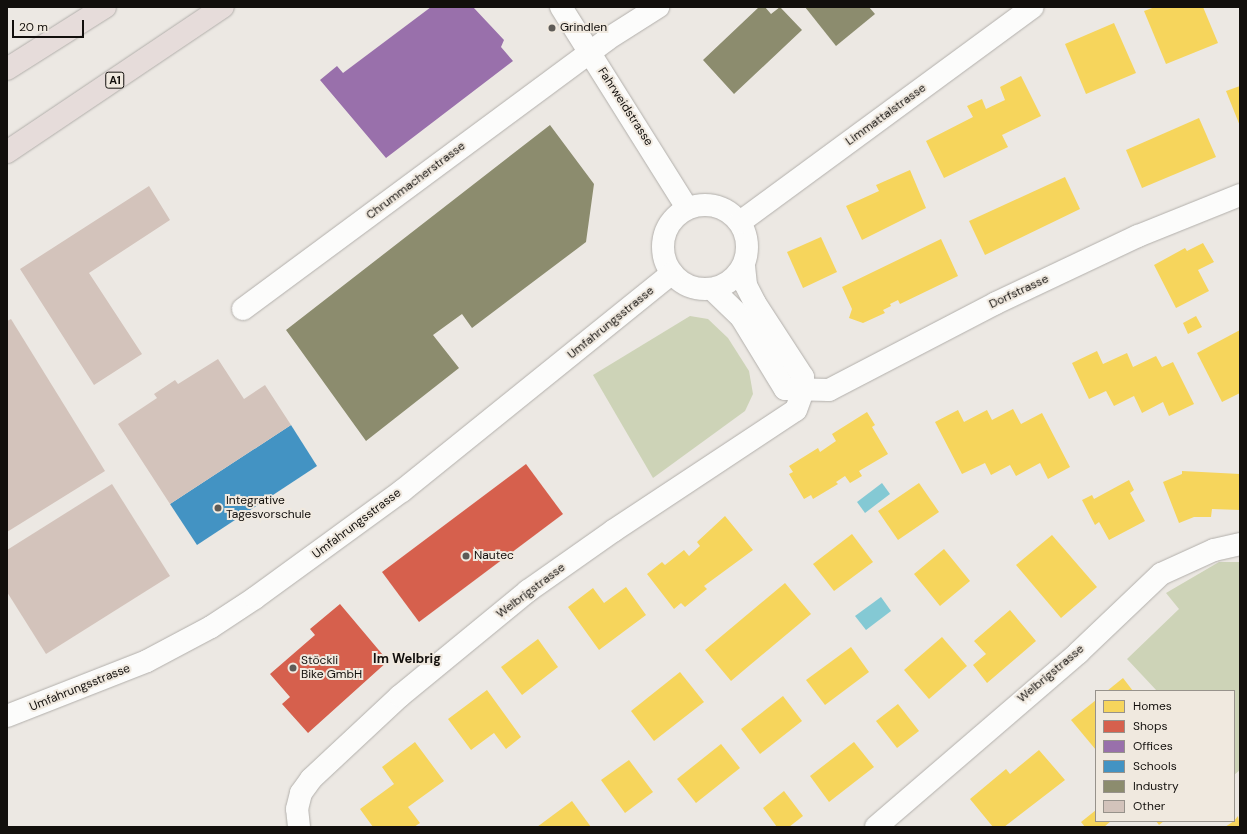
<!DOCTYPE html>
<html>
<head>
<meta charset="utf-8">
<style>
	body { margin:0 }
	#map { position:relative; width:1247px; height:834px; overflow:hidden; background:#ece8e3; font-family:"DM Sans",sans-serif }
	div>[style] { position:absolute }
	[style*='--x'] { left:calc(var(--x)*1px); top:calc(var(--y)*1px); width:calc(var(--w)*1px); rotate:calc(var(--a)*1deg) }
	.green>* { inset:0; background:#cdd3b7 }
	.water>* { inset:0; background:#84c9d4 }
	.homes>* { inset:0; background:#f6d55c }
	.shops>* { inset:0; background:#d6604d }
	.offices>* { inset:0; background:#9970ab }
	.schools>* { inset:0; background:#4393c3 }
	.industry>* { inset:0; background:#8c8c6e }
	.building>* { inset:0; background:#d3c3bb }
	.roads { filter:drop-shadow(0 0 1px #b2afab) drop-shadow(0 0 1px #b2afab) }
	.minor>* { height:22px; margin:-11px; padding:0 11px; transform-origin:11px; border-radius:11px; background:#fcfcfb }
	.tertiary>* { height:22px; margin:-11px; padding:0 11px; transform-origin:11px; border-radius:11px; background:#fcfcfb }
	.secondary>* { height:22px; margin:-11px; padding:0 11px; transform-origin:11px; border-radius:11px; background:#fcfcfb }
	.secondary>.ring { margin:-11px; padding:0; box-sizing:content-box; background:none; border:22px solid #fcfcfb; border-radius:50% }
	.motorway>* { height:22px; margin:-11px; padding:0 11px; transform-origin:11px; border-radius:11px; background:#e6dcda }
	.dots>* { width:11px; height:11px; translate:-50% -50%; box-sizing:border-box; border:2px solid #f0e9df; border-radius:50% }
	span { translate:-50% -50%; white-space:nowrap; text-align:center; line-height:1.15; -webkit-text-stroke:4px #f0e9df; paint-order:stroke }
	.shield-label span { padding:1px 3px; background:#f0e9df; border:1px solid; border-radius:3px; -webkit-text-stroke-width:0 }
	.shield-label { font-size:11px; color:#120f0c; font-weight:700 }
	.poi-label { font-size:12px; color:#120f0c }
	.left { translate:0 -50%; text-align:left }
	.street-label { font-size:12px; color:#120f0c }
	.neighbourhood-label { font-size:13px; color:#120f0c; font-weight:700 }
	.frame { position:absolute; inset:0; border:8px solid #120f0c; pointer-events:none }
	.legend { position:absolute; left:1095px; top:690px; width:140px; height:132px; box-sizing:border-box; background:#f0e9df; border:1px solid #97928b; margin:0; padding:5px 7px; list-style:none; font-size:12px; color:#120f0c }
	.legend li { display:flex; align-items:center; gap:8px; height:20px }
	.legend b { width:20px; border:1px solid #97928b }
	.scale { position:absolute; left:12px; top:20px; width:72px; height:18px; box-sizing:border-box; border:2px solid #120f0c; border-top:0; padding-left:5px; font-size:12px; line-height:14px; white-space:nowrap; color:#120f0c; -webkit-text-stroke:3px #f0e9df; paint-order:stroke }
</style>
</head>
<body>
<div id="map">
	<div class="green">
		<div style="clip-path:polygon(690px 316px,708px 319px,728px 338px,749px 371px,753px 394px,745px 411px,653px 478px,593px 375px)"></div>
		<div style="clip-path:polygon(1219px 562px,1240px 562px,1240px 770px,1234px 775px,1234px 691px,1157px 691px,1127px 659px,1179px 609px,1166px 593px)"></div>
	</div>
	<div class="water">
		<div style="clip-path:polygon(882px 483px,890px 494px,865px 513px,857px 502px)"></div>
		<div style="clip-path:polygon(881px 597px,891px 611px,866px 630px,855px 616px)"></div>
	</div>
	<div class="homes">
		<div style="clip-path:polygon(1155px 7px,1203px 7px,1218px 43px,1166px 64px,1144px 11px)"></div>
		<div style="clip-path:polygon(1114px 23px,1136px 73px,1086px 94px,1065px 44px)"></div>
		<div style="clip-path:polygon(1021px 76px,1041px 116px,1002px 135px,1008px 147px,944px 178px,926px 141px,973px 117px,967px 106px,982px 99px,986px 109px,1005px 100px,1000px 87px)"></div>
		<div style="clip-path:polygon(1240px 86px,1240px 126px,1226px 91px)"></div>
		<div style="clip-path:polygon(1199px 118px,1216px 157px,1142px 188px,1126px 150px)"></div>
		<div style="clip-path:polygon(910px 170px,926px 208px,862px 240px,846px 206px,879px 191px,876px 185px)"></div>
		<div style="clip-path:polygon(1065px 177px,1080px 209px,985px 255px,969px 221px)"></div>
		<div style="clip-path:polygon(821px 237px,837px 272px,803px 288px,787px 252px)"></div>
		<div style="clip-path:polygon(941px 239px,958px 276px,900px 304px,898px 300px,890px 304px,891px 306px,883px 310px,885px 313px,863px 323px,849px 318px,852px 309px,842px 287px)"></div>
		<div style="clip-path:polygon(1203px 243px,1214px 262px,1198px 270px,1209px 291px,1176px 308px,1154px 265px,1185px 248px,1187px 251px)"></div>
		<div style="clip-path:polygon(1196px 316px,1202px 327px,1188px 334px,1183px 323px)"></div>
		<div style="clip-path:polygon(1240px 330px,1240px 393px,1222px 402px,1197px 353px)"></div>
		<div style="clip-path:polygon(1097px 351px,1103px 364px,1127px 353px,1133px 367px,1156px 356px,1162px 367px,1173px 362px,1194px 404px,1169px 416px,1163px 402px,1142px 413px,1134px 396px,1114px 406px,1106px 391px,1089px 399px,1072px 363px)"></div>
		<div style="clip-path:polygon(1013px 409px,1021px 424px,1042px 413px,1070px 467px,1048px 479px,1040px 463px,1016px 476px,1010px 465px,991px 475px,985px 463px,962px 474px,935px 422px,958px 410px,964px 422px,987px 410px,992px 420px)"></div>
		<div style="clip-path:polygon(867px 412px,875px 425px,872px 427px,888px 454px,859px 471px,862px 476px,850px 483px,845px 476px,836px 482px,838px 484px,813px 499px,811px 495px,804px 499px,789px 474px,793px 472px,789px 466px,818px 448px,820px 452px,836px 441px,832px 434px)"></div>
		<div style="clip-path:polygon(1182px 471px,1240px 474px,1240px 510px,1212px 509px,1211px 517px,1194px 517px,1179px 523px,1163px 482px,1182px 474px)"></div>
		<div style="clip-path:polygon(1129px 480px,1134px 490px,1130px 493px,1145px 521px,1109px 540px,1099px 522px,1095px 525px,1082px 500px,1092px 495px,1094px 499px)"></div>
		<div style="clip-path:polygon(919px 483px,939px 512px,898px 540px,878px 511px)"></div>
		<div style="clip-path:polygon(725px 516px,753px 550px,704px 586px,707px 589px,685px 607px,681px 603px,674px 609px,647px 574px,662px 562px,665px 565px,684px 550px,689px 556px,700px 546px,697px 542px)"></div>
		<div style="clip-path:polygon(852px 534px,873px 562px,834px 591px,813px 564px)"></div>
		<div style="clip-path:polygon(1052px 535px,1097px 587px,1061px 618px,1016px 565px)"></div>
		<div style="clip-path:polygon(944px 549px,970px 581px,940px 606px,914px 574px)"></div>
		<div style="clip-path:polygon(785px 583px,811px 614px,731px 681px,705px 650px)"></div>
		<div style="clip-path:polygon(626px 587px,646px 615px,599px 650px,568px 607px,593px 588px,604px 603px)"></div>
		<div style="clip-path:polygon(1010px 610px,1036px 641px,987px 683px,973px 665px,986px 654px,974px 641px)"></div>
		<div style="clip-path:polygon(942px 637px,967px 666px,929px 699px,904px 670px)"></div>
		<div style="clip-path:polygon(538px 639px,558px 667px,522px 695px,501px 667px)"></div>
		<div style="clip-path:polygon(851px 647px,869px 672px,825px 705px,806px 680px)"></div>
		<div style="clip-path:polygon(680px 672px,704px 702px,654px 741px,631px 711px)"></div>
		<div style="clip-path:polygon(1123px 678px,1133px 691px,1107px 691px)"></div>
		<div style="clip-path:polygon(487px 690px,521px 737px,506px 749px,494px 733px,471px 750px,448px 719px)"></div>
		<div style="clip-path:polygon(783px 696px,802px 721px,760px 754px,741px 729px)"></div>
		<div style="clip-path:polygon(1096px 700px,1096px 750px,1071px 720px)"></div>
		<div style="clip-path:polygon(898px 704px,919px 731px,897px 748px,876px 721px)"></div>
		<div style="clip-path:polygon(415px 742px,444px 781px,408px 807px,420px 823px,414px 827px,373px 827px,360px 809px,394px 784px,382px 767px)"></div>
		<div style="clip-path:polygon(854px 742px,874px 767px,829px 802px,810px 776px)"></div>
		<div style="clip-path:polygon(721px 744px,740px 768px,696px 803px,677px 779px)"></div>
		<div style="clip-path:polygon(1039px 750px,1065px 780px,1004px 827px,993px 827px,970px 799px,1006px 769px,1010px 774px)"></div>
		<div style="clip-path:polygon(629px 760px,653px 792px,625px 813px,601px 780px)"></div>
		<div style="clip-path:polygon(784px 791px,803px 816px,789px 827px,777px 827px,763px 808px)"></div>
		<div style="clip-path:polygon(572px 801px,591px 827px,537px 827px)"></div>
		<div style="clip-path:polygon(1096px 810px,1096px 821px,1111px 821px,1104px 827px,1085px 827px,1081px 822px)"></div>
		<div style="clip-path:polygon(1238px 816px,1240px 827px,1225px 827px,1234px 821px)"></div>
		<div style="clip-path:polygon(1156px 821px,1164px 821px,1159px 825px)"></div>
	</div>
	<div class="shops">
		<div style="clip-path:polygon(526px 464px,563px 514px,419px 622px,382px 572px)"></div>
		<div style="clip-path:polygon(340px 604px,388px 661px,308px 733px,282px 704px,290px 697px,270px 674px,315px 635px,310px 629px)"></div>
	</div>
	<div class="offices">
		<div style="clip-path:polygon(431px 7px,473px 7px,504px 40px,501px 47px,513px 61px,386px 158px,320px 80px,337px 66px,343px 73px)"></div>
	</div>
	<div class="schools">
		<div style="clip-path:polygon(291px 425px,317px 466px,197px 545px,170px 504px)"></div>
	</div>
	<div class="industry">
		<div style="clip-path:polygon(759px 7px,765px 7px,771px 14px,780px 7px,802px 30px,734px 94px,703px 60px)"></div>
		<div style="clip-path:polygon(805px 7px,869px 7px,875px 14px,836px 46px)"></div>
		<div style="clip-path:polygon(550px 125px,594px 184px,586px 242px,472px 328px,462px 314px,433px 335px,459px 368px,366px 441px,286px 330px)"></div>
	</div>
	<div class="building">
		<div style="clip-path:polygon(149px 186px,170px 220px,89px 273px,142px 354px,94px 385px,20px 269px)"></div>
		<div style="clip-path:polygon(11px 319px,105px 471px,7px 532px,7px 321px)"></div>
		<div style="clip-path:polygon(218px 359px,244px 399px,265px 385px,291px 425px,170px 504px,118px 424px,157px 398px,154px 394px,175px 380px,178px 384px)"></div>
		<div style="clip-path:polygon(112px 484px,170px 576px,46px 654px,7px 592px,7px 550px)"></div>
	</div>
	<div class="roads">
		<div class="minor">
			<div style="--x:712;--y:289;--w:40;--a:44"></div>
			<div style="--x:741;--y:317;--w:84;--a:58.6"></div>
			<div style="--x:785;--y:389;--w:44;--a:1.3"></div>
			<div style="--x:829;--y:390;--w:188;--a:-27.5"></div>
			<div style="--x:996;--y:303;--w:157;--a:-25.3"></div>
			<div style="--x:1138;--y:236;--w:110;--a:-21.9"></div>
			<div style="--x:243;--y:309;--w:452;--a:-36.5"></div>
			<div style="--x:606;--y:40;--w:62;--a:-32.4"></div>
			<div style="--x:299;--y:827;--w:18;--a:-96"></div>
			<div style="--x:297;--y:809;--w:16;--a:-76"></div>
			<div style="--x:301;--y:793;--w:17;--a:-54"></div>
			<div style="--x:311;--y:779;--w:122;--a:-43"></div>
			<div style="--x:400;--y:696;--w:166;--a:-39.4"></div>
			<div style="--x:528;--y:591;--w:104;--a:-35.2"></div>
			<div style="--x:613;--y:531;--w:219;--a:-33.5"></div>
			<div style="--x:796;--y:410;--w:20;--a:-70"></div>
			<div style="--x:803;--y:391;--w:14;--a:-90"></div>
			<div style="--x:803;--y:377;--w:88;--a:-123"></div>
			<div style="--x:755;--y:303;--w:20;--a:-117"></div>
			<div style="--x:746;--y:285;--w:20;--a:-96"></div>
			<div style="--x:876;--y:827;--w:267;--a:-40.7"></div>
			<div style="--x:1078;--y:653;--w:115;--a:-43.6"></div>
			<div style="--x:1161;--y:574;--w:58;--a:-24.4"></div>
			<div style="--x:1214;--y:550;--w:27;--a:-13"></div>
		</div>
		<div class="tertiary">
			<div style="--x:561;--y:7;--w:237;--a:57.9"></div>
		</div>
		<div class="secondary">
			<div class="ring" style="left:663px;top:205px;width:62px;height:62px"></div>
			<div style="--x:740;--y:222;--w:363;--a:-36.3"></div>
			<div style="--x:7;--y:716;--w:150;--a:-21.4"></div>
			<div style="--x:147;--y:661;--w:72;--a:-28"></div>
			<div style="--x:211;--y:627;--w:53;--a:-33.4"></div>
			<div style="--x:255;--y:598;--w:182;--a:-36.1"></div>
			<div style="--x:402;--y:491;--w:347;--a:-38.9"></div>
		</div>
		<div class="motorway">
			<div style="--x:7;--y:69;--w:116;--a:-32.3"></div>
			<div style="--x:7;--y:152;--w:260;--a:-33.9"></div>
		</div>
	</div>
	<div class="dots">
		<div style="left:552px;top:28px;background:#5e5b57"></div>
		<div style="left:218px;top:508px;background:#5e5b57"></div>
		<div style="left:466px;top:556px;background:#5e5b57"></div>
		<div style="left:293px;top:668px;background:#5e5b57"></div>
	</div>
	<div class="shield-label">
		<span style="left:115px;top:80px">A1</span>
	</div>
	<div class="poi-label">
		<span class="left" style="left:560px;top:28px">Grindlen</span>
		<span class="left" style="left:226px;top:508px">Integrative<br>Tagesvorschule</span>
		<span class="left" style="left:474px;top:556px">Nautec</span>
		<span class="left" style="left:301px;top:668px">Stöckli<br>Bike GmbH</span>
	</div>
	<div class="street-label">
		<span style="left:625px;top:107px;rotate:57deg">Fahrweidstrasse</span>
		<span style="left:886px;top:115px;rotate:-36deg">Limmattalstrasse</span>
		<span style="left:416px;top:181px;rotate:-37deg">Chrummacherstrasse</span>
		<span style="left:1019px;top:292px;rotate:-25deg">Dorfstrasse</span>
		<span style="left:611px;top:323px;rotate:-39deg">Umfahrungsstrasse</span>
		<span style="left:357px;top:524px;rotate:-37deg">Umfahrungsstrasse</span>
		<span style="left:531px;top:591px;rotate:-37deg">Welbrigstrasse</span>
		<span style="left:1051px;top:674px;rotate:-40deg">Welbrigstrasse</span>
		<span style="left:80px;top:688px;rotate:-22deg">Umfahrungsstrasse</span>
	</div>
	<div class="neighbourhood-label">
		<span style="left:407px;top:659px">Im Welbrig</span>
	</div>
	<div class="frame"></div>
	<ul class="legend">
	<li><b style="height:11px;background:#f6d55c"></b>Homes</li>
	<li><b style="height:11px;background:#d6604d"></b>Shops</li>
	<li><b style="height:11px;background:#9970ab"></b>Offices</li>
	<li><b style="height:11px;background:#4393c3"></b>Schools</li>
	<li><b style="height:11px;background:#8c8c6e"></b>Industry</li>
	<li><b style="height:11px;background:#d3c3bb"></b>Other</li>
	</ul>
	<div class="scale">20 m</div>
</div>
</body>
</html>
